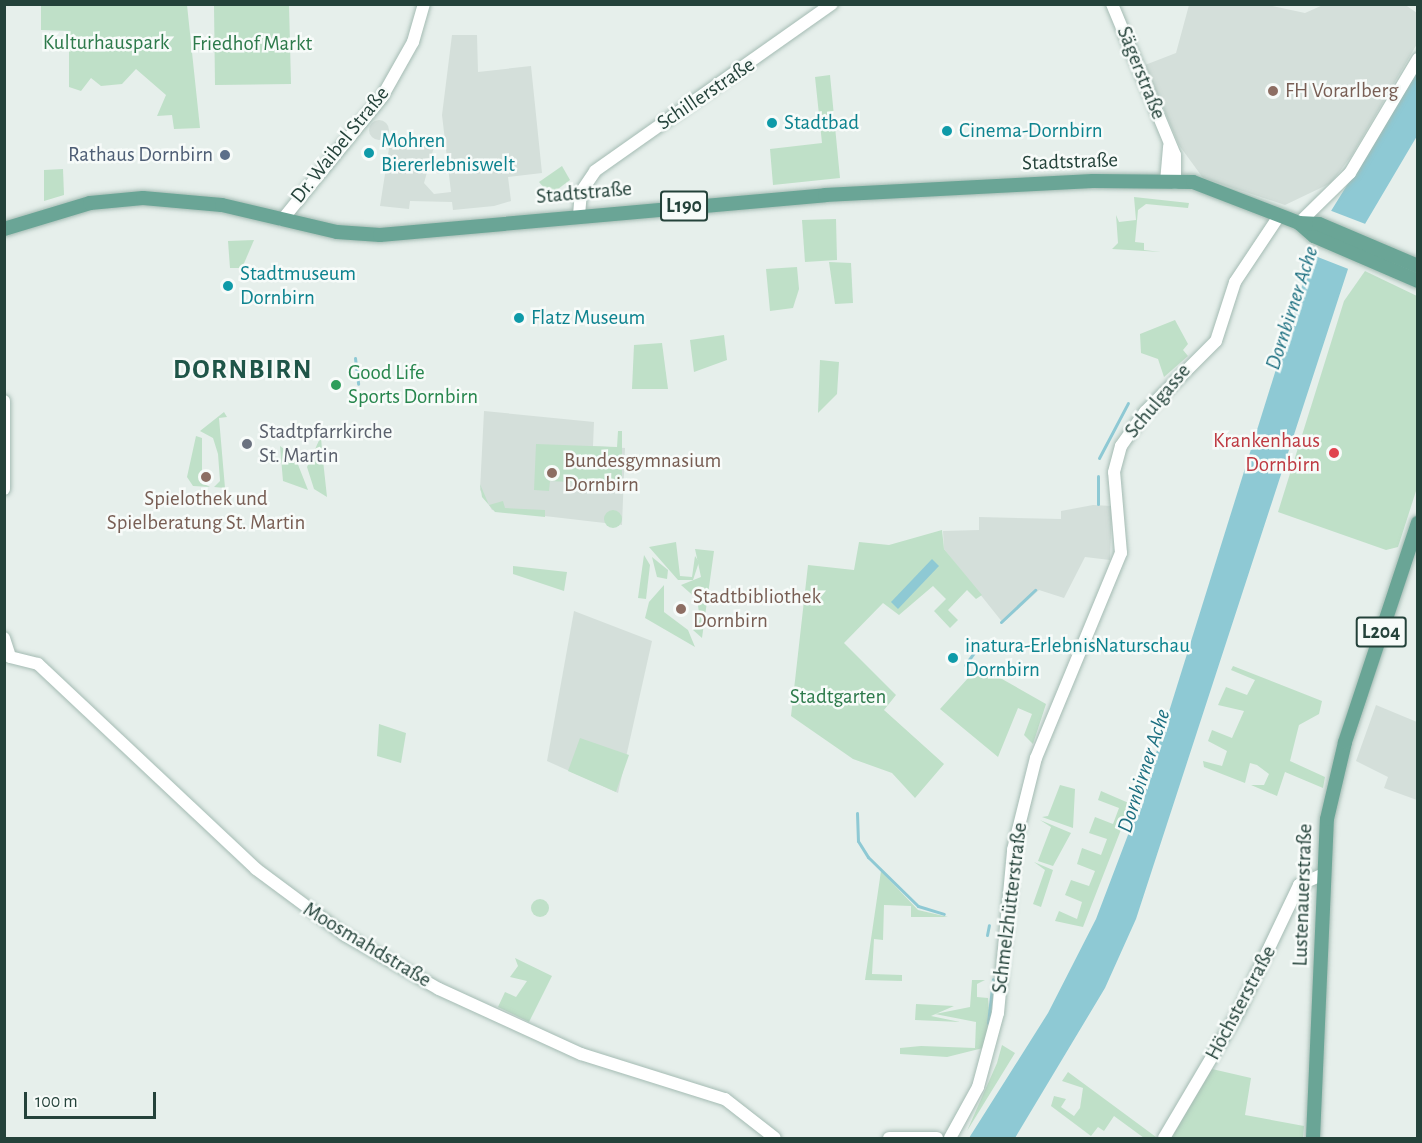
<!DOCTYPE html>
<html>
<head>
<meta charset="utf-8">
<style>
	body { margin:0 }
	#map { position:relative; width:1422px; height:1143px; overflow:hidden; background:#e6efeb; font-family:"Alegreya Sans",sans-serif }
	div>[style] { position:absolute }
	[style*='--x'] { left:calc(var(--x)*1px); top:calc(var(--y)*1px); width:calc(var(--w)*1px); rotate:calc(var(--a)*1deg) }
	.built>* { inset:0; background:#d4dfda }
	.round { border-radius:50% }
	.green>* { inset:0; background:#bfe0c8 }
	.water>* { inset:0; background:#8ec9d4 }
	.pier>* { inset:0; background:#e6efeb }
	.stream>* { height:3px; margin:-1.5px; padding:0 1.5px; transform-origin:1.5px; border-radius:1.5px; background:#8ec9d4 }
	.roads { filter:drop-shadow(0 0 2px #a4bbb3) drop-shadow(0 0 2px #a4bbb3) }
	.secondary>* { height:12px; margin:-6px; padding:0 6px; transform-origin:6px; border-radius:6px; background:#fff }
	.primary>* { height:14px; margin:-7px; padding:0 7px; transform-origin:7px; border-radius:7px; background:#6aa596 }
	.dots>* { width:16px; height:16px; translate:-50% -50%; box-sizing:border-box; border:3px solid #f7fbf9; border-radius:50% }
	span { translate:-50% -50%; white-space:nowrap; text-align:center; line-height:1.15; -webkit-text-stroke:5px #f7fbf9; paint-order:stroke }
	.shield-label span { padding:2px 4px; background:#f7fbf9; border:2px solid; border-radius:4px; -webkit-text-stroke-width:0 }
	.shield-label { font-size:20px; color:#24423a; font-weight:700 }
	.park-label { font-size:21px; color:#2d7a4b }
	.street-label { font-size:21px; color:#24423a }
	.education-label { font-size:21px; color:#785e54 }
	.left { translate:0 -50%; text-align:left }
	.culture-label { font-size:21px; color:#0d838f }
	.service-label { font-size:21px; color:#4e5e75 }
	.right { translate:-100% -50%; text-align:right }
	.leisure-label { font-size:21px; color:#27864d }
	.worship-label { font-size:21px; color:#5b616d }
	.health-label { font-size:21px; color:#be3a42 }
	.water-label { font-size:22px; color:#1c6f80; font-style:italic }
	.district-label { font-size:27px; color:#1f5548; font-weight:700; letter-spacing:1.5px }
	.frame { position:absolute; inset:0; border:6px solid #24423a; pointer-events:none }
	.scale { position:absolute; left:24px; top:1092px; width:132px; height:27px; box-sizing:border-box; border:3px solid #24423a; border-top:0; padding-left:8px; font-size:18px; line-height:21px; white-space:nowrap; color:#24423a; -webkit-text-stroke:4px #f7fbf9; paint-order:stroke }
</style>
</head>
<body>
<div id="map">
	<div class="built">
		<div style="clip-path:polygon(1404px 4px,1417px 13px,1417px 44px,1352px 155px,1331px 183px,1285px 205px,1203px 178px,1179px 145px,1145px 65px,1176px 53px,1189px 5px,1268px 5px,1305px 13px,1323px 5px)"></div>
		<div style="clip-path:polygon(452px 35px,477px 35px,478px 72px,531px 66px,542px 173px,508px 177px,511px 201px,494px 206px,453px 210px,452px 202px,410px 201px,409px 209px,380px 206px,390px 142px,434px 147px,424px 183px,434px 194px,451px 192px,442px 115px)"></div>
		<div class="round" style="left:369px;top:120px;width:20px;height:20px"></div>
		<div style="clip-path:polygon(484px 411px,594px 422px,593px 446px,625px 448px,622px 525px,492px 510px,480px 490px)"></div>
		<div style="clip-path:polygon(1093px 505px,1112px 506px,1110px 560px,1085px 557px,1064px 598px,1039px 590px,1003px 623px,944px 549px,943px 531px,979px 530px,979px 517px,1061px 519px,1061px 511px)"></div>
		<div style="clip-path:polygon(574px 611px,652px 641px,618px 793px,547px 761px)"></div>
		<div style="clip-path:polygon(1376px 705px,1417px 722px,1417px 800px,1384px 788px,1388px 777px,1356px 761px)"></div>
	</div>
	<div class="green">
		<div style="clip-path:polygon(41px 5px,187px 5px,200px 128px,174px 129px,172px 115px,157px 116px,166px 95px,136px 69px,122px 84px,101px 86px,91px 78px,81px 91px,69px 87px,69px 31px,41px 30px)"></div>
		<div style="clip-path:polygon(214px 5px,289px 5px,291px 84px,215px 85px)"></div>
		<div style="clip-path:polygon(830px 75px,840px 178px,773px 185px,770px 149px,822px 143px,815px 77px)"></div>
		<div style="clip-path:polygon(562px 166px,570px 180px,550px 195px,539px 182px)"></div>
		<div style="clip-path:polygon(63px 169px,64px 195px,44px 201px,44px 170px)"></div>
		<div style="clip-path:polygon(1134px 197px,1189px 203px,1188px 208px,1146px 204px,1138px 210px,1135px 242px,1144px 243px,1144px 250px,1161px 252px,1112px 249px,1118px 243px,1116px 215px,1119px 222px,1136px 220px)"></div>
		<div style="clip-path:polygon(836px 219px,837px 260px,805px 262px,802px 220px)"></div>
		<div style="clip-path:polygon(254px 240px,242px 268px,230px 268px,228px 241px)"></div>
		<div style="clip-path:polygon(829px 262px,851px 263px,853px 303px,835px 304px)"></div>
		<div style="clip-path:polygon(797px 267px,799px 289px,793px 308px,770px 311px,766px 269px)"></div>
		<div style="clip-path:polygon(1365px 271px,1417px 296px,1417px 488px,1398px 547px,1386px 550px,1278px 512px,1344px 301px)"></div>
		<div style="clip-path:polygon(1175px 320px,1188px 344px,1183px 350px,1188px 356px,1164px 377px,1158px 359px,1141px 353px,1140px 334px)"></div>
		<div style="clip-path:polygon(724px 335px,727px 360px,694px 372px,690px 340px)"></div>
		<div style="clip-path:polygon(662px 343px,668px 389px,632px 389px,634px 345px)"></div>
		<div style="clip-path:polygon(820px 360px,839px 362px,837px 394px,818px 413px)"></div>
		<div style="clip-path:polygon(224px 412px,227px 417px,219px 418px,225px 488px,214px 487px,220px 481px,218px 454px,213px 438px,200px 431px)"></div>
		<div style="clip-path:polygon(618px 431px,622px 431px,622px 485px,550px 481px,549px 491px,534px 490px,536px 444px,617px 447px)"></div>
		<div style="clip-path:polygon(196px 436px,202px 438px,202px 483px,210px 487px,193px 486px,187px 477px)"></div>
		<div style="clip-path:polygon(321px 436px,322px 451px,327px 497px,314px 489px,307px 467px)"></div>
		<div style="clip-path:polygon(280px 446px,295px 457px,308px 490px,283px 481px)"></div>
		<div style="clip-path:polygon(480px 484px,489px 505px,503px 501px,505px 508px,545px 510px,545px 517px,495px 512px,482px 497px)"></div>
		<div class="round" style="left:604px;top:510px;width:18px;height:18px"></div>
		<div style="clip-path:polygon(942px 530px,944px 549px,982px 595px,976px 599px,967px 590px,948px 610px,958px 620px,950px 628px,934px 611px,946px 599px,933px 586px,899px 615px,883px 603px,844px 643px,896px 695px,884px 710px,944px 764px,915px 798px,892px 773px,853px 759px,791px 716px,808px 565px,854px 570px,859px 542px,889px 545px)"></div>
		<div style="clip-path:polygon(676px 542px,680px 576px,692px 577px,695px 556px,699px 562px,693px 580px,678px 580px,649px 547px)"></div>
		<div style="clip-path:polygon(695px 549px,714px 551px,702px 638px,693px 630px,700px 619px,697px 599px,681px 585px,701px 577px)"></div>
		<div style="clip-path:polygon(644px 555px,650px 565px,646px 599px,638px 598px)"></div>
		<div style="clip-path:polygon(652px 557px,668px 570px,667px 579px,657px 577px)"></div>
		<div style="clip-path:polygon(513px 566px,567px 572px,564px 591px,513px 574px)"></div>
		<div style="clip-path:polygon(664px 585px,664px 612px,688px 630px,695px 647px,645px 618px,649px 602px)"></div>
		<div style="clip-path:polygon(979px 666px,1046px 704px,1033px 744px,1024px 735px,1032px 714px,1018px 708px,998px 757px,940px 709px)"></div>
		<div style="clip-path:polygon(1233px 666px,1322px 701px,1319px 714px,1299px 725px,1290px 761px,1325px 777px,1323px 788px,1285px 772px,1277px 796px,1251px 785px,1264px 785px,1269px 774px,1257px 765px,1250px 763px,1245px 783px,1204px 767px,1203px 761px,1222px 766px,1227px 751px,1208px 741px,1212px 730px,1232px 738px,1244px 711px,1218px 705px,1226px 687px,1247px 695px,1255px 680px,1231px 670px)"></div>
		<div style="clip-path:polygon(379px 724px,406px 733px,401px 763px,377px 756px)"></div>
		<div style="clip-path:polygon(580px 738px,629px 755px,616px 792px,568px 771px)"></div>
		<div style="clip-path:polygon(1060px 785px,1075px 789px,1073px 828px,1042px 817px,1048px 816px)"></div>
		<div style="clip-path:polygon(1101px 791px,1131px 804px,1083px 927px,1055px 921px,1059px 911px,1077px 919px,1082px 902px,1065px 895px,1071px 880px,1089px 886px,1095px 871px,1077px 864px,1082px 848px,1101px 855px,1107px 839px,1089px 833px,1095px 817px,1113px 824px,1119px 808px,1098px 800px)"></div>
		<div style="clip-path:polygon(1040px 820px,1071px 833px,1053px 866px,1038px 861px,1051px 827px)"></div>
		<div style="clip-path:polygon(1034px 862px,1053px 870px,1041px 907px,1033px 904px,1045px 870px)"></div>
		<div style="clip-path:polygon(881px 871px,918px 910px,948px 917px,911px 917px,911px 906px,884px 905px,883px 940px,874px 939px,872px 974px,902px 975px,902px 981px,865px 980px)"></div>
		<div class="round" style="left:531px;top:899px;width:18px;height:18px"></div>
		<div style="clip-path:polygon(515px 958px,552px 976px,529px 1022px,498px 1007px,505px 992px,516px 997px,527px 981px,510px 977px,518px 966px)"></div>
		<div style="clip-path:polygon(972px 980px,985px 980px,977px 984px,977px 997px,988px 998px,990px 1023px,983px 1048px,947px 1057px,900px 1054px,900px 1048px,921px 1046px,975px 1048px,976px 1022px,935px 1014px,970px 1007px)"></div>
		<div style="clip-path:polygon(916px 1004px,954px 1006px,931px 1016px,960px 1022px,915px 1020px)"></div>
		<div style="clip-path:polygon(1002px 1045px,1015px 1053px,967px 1131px,997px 1063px)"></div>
		<div style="clip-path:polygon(1212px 1069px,1251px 1078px,1245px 1115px,1304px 1126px,1303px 1138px,1171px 1138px)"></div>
		<div style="clip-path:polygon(1068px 1072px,1156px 1137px,1155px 1138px,1144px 1138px,1114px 1116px,1104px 1131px,1098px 1127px,1091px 1136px,1051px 1106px,1054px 1096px,1066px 1099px,1061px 1107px,1074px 1116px,1080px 1108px,1083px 1088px,1062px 1081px)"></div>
	</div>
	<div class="water">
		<div style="clip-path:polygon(1417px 72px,1417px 136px,1365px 224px,1348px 269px,1136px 919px,1105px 988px,1015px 1138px,969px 1138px,1048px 1013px,1096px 919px,1142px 798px,1312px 254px,1331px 211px)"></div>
		<div style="clip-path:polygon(932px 559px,939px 566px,898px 609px,891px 602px)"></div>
	</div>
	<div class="pier">
		<div style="clip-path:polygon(1329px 210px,1368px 225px,1351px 270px,1310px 254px)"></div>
	</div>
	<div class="stream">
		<div style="--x:355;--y:358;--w:26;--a:83"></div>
		<div style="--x:1099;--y:458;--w:62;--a:-62.2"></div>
		<div style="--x:1098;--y:476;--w:28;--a:90"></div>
		<div style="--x:1001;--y:622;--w:47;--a:-43.3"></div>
		<div style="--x:965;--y:665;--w:19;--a:-54"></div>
		<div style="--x:857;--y:813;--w:28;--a:88"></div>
		<div style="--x:858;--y:841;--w:19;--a:58"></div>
		<div style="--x:868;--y:857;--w:70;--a:44.4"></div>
		<div style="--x:918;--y:906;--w:27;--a:17"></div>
		<div style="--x:987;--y:935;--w:10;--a:-79"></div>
		<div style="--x:988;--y:1023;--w:44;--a:-83.5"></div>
	</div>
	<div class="roads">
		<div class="secondary">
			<div style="--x:1112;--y:4;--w:164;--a:67.4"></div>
			<div style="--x:1175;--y:155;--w:28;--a:90"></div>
			<div style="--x:1166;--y:182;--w:36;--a:-85"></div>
			<div style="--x:579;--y:215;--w:23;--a:-85"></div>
			<div style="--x:581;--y:192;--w:25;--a:-56"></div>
			<div style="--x:595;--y:171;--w:290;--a:-35.2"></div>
			<div style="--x:282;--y:220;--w:159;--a:-50.9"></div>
			<div style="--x:382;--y:97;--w:63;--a:-60.6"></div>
			<div style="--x:413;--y:42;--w:40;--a:-74"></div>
			<div style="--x:1299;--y:223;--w:71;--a:-44.4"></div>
			<div style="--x:1350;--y:173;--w:133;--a:-59.2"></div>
			<div style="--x:4;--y:401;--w:88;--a:90"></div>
			<div style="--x:4;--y:638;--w:20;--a:72"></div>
			<div style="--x:10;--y:657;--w:29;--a:14"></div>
			<div style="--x:38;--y:664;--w:299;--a:43.2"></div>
			<div style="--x:256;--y:869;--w:111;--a:36.6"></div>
			<div style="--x:345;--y:935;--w:108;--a:29.9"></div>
			<div style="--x:439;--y:989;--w:156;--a:24.6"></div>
			<div style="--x:581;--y:1054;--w:151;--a:17.4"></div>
			<div style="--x:725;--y:1099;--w:63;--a:38"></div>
			<div style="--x:889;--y:1138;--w:48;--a:0"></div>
			<div style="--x:950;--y:1138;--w:58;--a:-61.2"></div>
			<div style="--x:978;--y:1087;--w:77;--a:-74.9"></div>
			<div style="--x:998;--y:1013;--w:164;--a:-84.7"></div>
			<div style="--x:1013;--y:850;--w:95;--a:-76"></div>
			<div style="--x:1036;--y:758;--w:222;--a:-67.5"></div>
			<div style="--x:1121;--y:553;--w:81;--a:-94.9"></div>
			<div style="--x:1114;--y:472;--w:27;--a:-75"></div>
			<div style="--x:1121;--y:446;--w:42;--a:-54.8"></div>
			<div style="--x:1145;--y:412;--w:100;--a:-45"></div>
			<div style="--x:1216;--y:341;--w:62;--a:-72.1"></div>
			<div style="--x:1235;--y:282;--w:79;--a:-56.3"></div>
			<div style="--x:1164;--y:1138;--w:147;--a:-59.4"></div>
			<div style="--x:1239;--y:1011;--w:140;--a:-64.5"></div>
			<div style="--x:1299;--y:885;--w:24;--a:-24"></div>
		</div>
		<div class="primary">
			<div style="--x:1299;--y:223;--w:20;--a:41"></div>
			<div style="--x:1314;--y:236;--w:113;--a:23.4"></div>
			<div style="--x:4;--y:229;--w:90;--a:-16.8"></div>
			<div style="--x:90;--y:203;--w:53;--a:-5.4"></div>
			<div style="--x:143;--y:198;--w:79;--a:5.1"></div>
			<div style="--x:222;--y:205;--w:118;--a:13.2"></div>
			<div style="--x:337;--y:232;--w:43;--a:4"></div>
			<div style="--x:380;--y:235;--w:447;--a:-5.1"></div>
			<div style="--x:825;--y:195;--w:268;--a:-3"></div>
			<div style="--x:1093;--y:181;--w:100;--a:0.6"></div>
			<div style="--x:1193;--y:182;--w:114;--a:21.1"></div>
			<div style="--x:1299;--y:223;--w:20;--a:3"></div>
			<div style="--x:1319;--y:224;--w:108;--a:23"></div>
			<div style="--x:1313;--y:1138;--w:319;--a:-87.5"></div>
			<div style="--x:1327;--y:819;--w:79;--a:-76.8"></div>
			<div style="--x:1345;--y:742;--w:231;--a:-71.6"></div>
		</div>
	</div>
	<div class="dots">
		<div style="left:1273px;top:91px;background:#8d6e63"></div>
		<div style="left:772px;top:123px;background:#0f9aa8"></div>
		<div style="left:947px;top:131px;background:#0f9aa8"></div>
		<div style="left:369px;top:153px;background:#0f9aa8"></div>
		<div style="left:225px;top:155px;background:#5c6f8a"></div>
		<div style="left:228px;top:286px;background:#0f9aa8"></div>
		<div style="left:519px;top:318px;background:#0f9aa8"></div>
		<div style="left:336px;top:385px;background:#2e9e5b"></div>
		<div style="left:247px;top:444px;background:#6b7280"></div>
		<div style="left:1334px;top:453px;background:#e0444e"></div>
		<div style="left:552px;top:473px;background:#8d6e63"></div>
		<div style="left:206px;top:477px;background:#8d6e63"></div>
		<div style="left:681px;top:609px;background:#8d6e63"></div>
		<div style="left:953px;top:658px;background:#0f9aa8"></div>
	</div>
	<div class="shield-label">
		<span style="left:684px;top:206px">L190</span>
		<span style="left:1381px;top:632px">L204</span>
	</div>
	<div class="park-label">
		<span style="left:106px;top:43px">Kulturhauspark</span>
		<span style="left:252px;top:44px">Friedhof Markt</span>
		<span style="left:838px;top:697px">Stadtgarten</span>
	</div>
	<div class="street-label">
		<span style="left:1141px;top:73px;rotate:68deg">Sägerstraße</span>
		<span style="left:706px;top:94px;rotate:-34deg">Schillerstraße</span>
		<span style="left:340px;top:145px;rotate:-51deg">Dr. Waibel Straße</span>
		<span style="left:1070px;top:162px;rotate:-2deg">Stadtstraße</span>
		<span style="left:584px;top:193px;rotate:-5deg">Stadtstraße</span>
		<span style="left:1158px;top:401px;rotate:-50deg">Schulgasse</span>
		<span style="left:1303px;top:895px;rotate:-88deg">Lustenauerstraße</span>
		<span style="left:1010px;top:908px;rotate:-83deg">Schmelzhütterstraße</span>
		<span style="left:367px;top:945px;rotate:31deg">Moosmahdstraße</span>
		<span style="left:1241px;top:1003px;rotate:-62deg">Höchsterstraße</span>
	</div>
	<div class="education-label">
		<span class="left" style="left:1285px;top:91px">FH Vorarlberg</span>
		<span class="left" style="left:564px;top:473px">Bundesgymnasium<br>Dornbirn</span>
		<span style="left:206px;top:511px">Spielothek und<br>Spielberatung St. Martin</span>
		<span class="left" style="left:693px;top:609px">Stadtbibliothek<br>Dornbirn</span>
	</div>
	<div class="culture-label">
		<span class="left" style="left:784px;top:123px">Stadtbad</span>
		<span class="left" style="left:959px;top:131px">Cinema-Dornbirn</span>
		<span class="left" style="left:381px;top:153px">Mohren<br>Biererlebniswelt</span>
		<span class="left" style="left:240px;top:286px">Stadtmuseum<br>Dornbirn</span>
		<span class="left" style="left:531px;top:318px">Flatz Museum</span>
		<span class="left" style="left:965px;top:658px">inatura-ErlebnisNaturschau<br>Dornbirn</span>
	</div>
	<div class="service-label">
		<span class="right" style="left:213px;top:155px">Rathaus Dornbirn</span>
	</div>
	<div class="leisure-label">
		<span class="left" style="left:348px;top:385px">Good Life<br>Sports Dornbirn</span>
	</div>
	<div class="worship-label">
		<span class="left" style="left:259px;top:444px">Stadtpfarrkirche<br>St. Martin</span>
	</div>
	<div class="health-label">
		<span class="right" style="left:1320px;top:453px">Krankenhaus<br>Dornbirn</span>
	</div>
	<div class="water-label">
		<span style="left:1292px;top:308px;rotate:-72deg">Dornbirner Ache</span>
		<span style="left:1144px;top:771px;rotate:-72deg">Dornbirner Ache</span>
	</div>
	<div class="district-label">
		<span style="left:243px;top:370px">DORNBIRN</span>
	</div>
	<div class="frame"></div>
	<div class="scale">100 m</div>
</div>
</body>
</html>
